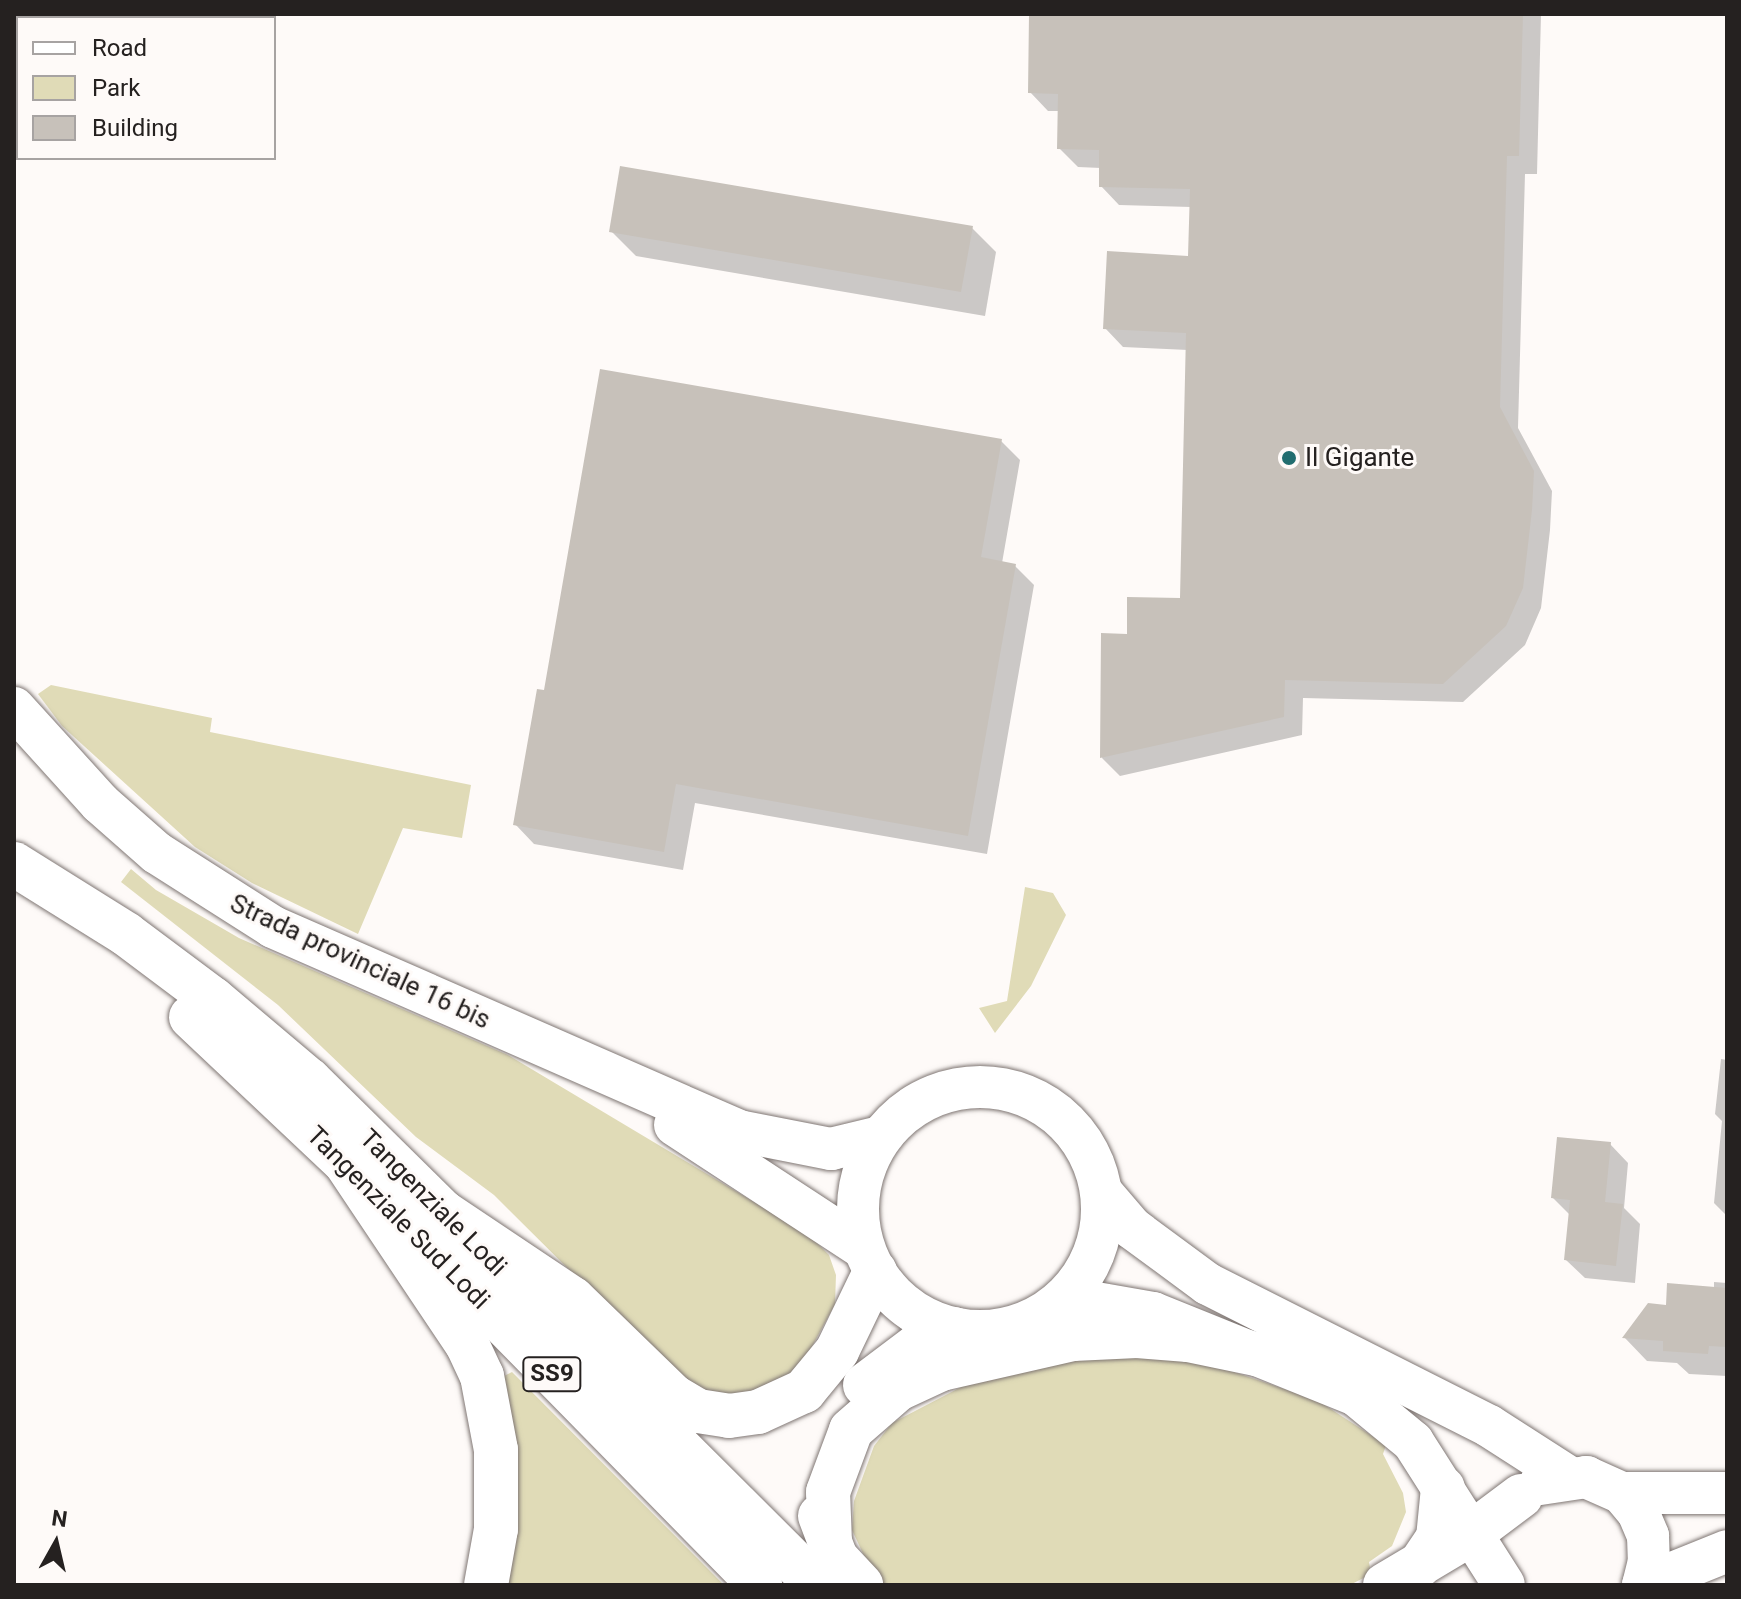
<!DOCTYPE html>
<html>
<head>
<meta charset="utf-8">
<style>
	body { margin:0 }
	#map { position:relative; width:1741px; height:1599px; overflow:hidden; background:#fefaf8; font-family:Roboto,sans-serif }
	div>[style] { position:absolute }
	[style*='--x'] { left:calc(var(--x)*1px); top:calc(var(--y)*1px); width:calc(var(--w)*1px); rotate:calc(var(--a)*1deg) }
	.green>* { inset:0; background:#e0dbb7 }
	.shadow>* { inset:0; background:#0003 }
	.building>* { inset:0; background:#c7c1ba }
	.roads { filter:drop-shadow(0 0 2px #7f7673) drop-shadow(0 0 2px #7f7673) }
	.secondary>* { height:42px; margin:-21px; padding:0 21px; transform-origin:21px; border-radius:21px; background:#fff }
	.secondary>.ring { margin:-21px; padding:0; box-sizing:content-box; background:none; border:42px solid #fff; border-radius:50% }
	.primary>* { height:44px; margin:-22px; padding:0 22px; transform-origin:22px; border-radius:22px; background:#fff }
	.highway>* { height:44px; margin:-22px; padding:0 22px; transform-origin:22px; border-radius:22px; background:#fff }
	.dots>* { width:22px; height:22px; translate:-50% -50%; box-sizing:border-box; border:4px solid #fefaf8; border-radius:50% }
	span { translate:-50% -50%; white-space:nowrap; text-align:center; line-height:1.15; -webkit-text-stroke:6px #fefaf8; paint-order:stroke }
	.shield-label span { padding:2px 6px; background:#fefaf8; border:2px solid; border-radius:6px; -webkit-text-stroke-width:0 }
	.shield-label { font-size:24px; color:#252120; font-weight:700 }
	.poi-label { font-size:26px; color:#252120 }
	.left { translate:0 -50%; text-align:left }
	.street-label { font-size:26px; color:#252120 }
	.frame { position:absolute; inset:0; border:16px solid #252120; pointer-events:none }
	.legend { position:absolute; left:16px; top:16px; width:260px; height:144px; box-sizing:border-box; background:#fefaf8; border:2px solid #a7a3a2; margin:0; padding:10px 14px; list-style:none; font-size:24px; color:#252120 }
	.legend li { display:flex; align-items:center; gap:16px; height:40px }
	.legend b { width:40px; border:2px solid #a7a3a2 }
	.north { position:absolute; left:16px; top:1503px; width:80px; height:80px; -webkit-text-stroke:6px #fefaf8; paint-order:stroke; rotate:8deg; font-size:22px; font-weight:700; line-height:32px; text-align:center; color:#252120 }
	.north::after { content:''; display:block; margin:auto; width:28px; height:36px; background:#252120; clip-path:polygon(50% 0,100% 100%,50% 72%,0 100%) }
</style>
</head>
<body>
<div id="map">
	<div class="green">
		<div style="clip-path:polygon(51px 685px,212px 718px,210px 732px,471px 785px,462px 838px,403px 828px,358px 934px,252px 883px,195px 847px,62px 726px,38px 694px)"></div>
		<div style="clip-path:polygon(131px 869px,156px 890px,239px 938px,508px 1055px,809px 1235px,829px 1255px,836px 1275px,835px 1304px,801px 1367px,769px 1389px,738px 1399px,686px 1386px,494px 1195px,416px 1137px,278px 1005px,121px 882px)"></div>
		<div style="clip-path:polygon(1025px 887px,1053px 893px,1066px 915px,1031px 986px,995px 1033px,979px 1008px,1007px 1001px)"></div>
		<div style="clip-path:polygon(1118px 1357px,1179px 1358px,1228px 1370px,1317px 1400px,1386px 1445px,1383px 1454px,1403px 1493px,1406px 1512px,1392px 1546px,1369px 1562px,1371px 1574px,1350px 1585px,883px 1585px,873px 1575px,852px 1530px,854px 1501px,874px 1446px,892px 1423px,965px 1385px,1063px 1361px)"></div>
		<div style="clip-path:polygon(512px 1372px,724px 1585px,501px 1585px,500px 1378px)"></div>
	</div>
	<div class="shadow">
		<div style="clip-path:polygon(1031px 14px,1541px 14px,1537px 174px,1525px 174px,1518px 428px,1552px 491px,1550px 530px,1541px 608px,1525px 645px,1463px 702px,1303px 698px,1302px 735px,1120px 776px,1102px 758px,1129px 636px,1182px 600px,1188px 350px,1123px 347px,1105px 328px,1190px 258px,1191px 207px,1119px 205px,1101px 186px,1101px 168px,1078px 167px,1059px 148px,1060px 111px,1048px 111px,1030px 92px)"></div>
		<div style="clip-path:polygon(972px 228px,996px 252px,985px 316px,636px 256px,611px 231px)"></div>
		<div style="clip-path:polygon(1001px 441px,1020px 460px,1002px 563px,1015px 566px,1034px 585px,987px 854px,695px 803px,683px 870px,534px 844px,515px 824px,545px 692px)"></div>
		<div style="clip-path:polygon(1721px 1059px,1727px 1060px,1727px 1216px,1714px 1203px,1722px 1121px,1715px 1114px)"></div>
		<div style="clip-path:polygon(1610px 1144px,1628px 1163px,1624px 1208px,1640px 1224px,1635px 1283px,1585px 1278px,1566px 1260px,1570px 1215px,1553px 1198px)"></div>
		<div style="clip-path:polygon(1714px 1282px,1727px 1283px,1727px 1376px,1689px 1374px,1677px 1363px,1647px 1361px,1624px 1337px,1668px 1307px,1714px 1289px)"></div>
	</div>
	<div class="building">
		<div style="clip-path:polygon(1029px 14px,1523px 14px,1519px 156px,1507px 156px,1500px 407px,1534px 471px,1532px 510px,1523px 588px,1506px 626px,1443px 684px,1285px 680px,1284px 717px,1100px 758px,1101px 633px,1127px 634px,1127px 597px,1180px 598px,1186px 333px,1103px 329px,1107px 251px,1188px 256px,1190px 189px,1099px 187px,1099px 150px,1057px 149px,1058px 94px,1028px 93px)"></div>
		<div style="clip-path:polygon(620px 166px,973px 226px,961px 292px,609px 232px)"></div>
		<div style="clip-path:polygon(600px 369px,1002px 439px,981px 557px,1016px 564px,968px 836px,676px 784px,664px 852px,513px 825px,537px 689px,544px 690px)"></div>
		<div style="clip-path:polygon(1557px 1137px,1611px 1142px,1605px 1202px,1623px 1204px,1616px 1266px,1564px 1260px,1570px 1200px,1551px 1198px)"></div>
		<div style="clip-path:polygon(1667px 1283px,1727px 1288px,1727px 1347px,1709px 1346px,1708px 1354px,1663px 1351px,1663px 1341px,1622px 1338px,1648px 1303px,1666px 1305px)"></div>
	</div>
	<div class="roads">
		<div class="secondary">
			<div style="--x:14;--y:708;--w:128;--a:47.8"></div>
			<div style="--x:100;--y:803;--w:76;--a:41.3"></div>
			<div style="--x:157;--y:853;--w:138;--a:32.5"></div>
			<div style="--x:273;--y:927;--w:509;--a:23.64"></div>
			<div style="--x:739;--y:1131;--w:94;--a:11.1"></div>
			<div style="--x:831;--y:1149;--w:50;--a:-13.8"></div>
			<div class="ring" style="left:858px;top:1087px;width:202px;height:202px"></div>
			<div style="--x:675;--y:1125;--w:225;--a:33.2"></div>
			<div style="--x:1102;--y:1193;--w:46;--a:49.4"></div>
			<div style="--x:1132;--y:1228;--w:94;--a:36.4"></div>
			<div style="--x:1208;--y:1284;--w:315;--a:26.8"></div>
			<div style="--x:1489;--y:1426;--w:93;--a:32.7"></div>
			<div style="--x:1054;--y:1307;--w:36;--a:-8"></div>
			<div style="--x:1090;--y:1302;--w:64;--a:9.9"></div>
			<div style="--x:1153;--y:1313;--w:219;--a:22"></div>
			<div style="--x:1356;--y:1395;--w:74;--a:39.5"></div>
			<div style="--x:1413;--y:1442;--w:169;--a:57.5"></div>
			<div style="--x:1540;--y:1484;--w:47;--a:-8.7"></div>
			<div style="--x:1586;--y:1477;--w:39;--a:24"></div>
			<div style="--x:1622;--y:1493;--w:25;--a:50"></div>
			<div style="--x:1638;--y:1512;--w:26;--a:67"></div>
			<div style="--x:1648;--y:1536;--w:25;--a:88"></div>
			<div style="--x:1649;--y:1561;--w:25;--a:104"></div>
			<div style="--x:1622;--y:1493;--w:105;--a:0"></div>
			<div style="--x:1643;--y:1585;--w:91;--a:-22"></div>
		</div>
		<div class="primary">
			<div style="--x:14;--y:864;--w:132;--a:32"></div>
			<div style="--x:126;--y:934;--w:109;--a:36.8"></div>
			<div style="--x:213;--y:999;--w:126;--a:40.2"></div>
			<div style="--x:309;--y:1080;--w:188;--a:44.6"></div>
			<div style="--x:443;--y:1212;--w:156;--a:33.8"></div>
			<div style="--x:573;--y:1299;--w:139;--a:44.1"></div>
			<div style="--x:673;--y:1396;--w:29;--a:31"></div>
			<div style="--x:698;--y:1411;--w:31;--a:9"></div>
			<div style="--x:729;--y:1416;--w:29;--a:-8"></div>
			<div style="--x:758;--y:1412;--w:51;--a:-24.5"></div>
			<div style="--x:804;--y:1391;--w:52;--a:-50.5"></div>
			<div style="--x:837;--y:1351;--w:88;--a:-64.3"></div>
			<div style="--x:191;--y:1017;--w:212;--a:43.3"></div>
			<div style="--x:345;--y:1162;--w:219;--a:56.2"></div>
			<div style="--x:467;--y:1344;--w:35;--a:65"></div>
			<div style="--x:482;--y:1376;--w:75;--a:79.3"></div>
			<div style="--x:496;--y:1450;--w:79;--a:90"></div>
			<div style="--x:496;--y:1529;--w:57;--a:100.1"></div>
			<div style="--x:1419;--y:1566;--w:34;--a:-56"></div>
			<div style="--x:1438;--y:1538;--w:50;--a:-84.3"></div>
			<div style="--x:1385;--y:1585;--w:98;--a:-30.8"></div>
			<div style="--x:1469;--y:1535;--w:65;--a:-36.9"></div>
		</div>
		<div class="highway">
			<div style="--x:345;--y:1162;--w:593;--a:45.55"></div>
			<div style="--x:443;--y:1212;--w:528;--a:44.92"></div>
			<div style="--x:865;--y:1385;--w:66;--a:-37"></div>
			<div style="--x:918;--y:1345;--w:40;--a:-23.4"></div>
			<div style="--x:820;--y:1516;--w:45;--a:69.1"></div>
			<div style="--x:836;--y:1558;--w:37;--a:47"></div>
			<div style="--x:830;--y:1543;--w:51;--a:-92.2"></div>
			<div style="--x:828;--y:1492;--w:66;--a:-69.6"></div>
			<div style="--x:851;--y:1430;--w:62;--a:-41.1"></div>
			<div style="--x:898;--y:1389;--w:47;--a:-24.9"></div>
			<div style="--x:941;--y:1369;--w:135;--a:-12.8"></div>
			<div style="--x:1073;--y:1339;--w:64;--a:-2.7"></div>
			<div style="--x:1137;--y:1336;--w:51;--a:4.5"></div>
			<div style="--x:1188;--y:1340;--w:80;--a:11.6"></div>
		</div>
	</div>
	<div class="dots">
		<div style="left:1289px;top:458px;background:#226d6f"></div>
	</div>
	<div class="shield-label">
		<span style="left:552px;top:1374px">SS9</span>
	</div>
	<div class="poi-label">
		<span class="left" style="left:1305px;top:458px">Il Gigante</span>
	</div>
	<div class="street-label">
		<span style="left:360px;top:962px;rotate:25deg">Strada provinciale 16 bis</span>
		<span style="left:433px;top:1203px;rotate:45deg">Tangenziale Lodi</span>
		<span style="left:398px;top:1218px;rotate:45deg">Tangenziale Sud Lodi</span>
	</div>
	<div class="frame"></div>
	<ul class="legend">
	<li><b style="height:10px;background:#fff"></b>Road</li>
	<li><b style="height:22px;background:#e0dbb7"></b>Park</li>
	<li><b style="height:22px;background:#c7c1ba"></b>Building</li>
	</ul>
	<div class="north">N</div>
</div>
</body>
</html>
